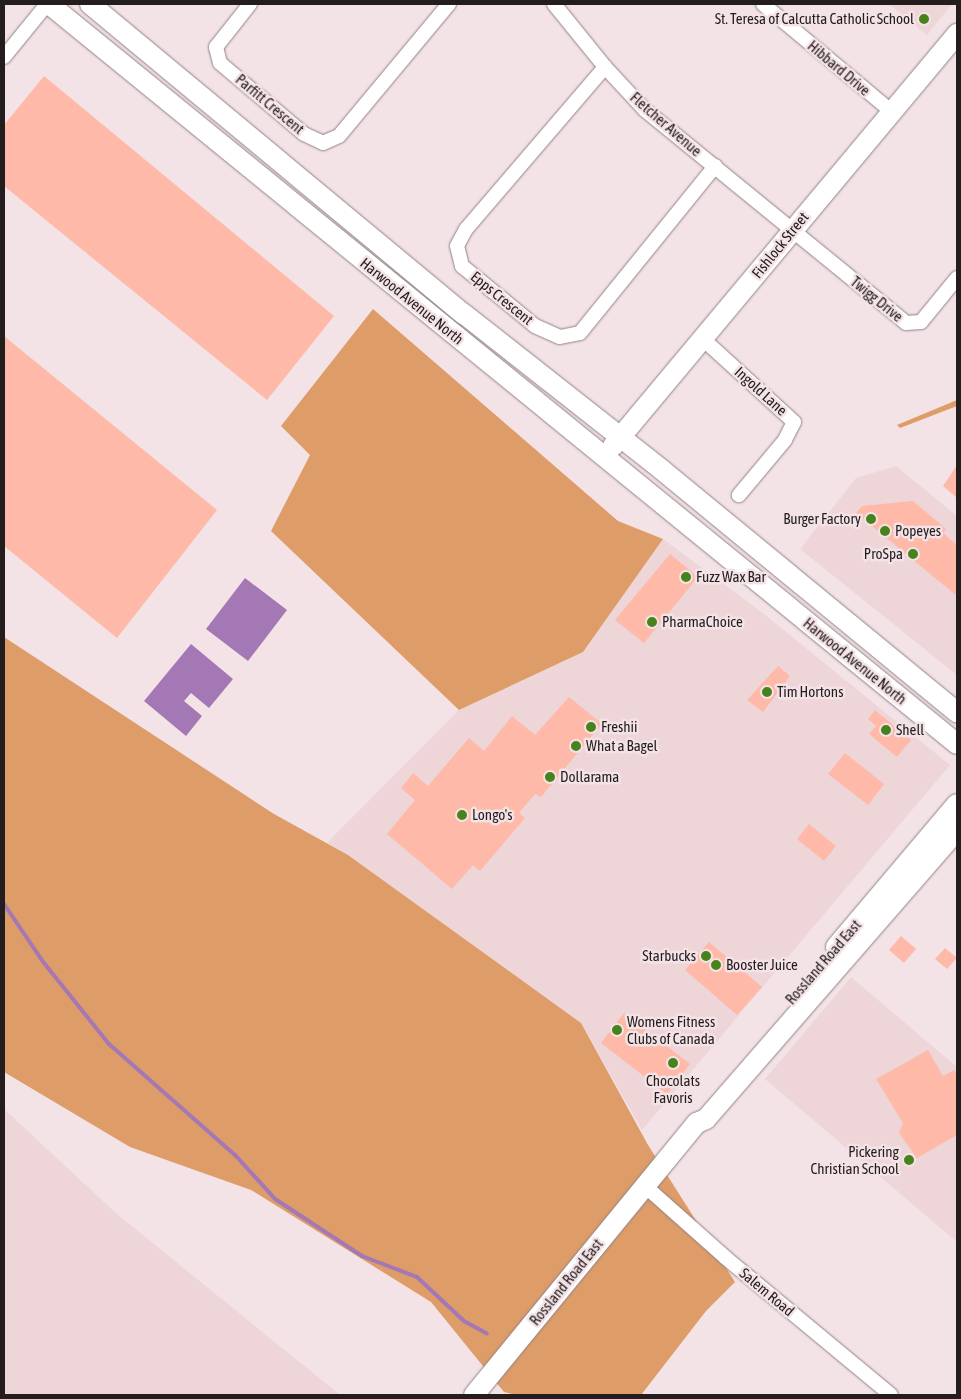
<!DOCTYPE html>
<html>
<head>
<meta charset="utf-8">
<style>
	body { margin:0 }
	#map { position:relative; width:961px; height:1399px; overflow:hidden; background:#f4e3e6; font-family:"Asap Condensed",sans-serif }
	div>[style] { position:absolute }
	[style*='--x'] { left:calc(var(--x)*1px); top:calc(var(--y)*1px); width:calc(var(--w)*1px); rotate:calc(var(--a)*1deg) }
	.built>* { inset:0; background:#eed5d8 }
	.forest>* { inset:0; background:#de9c68 }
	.water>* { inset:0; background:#a477b5 }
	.stream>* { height:4px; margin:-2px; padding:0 2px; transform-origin:2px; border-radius:2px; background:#a477b5 }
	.building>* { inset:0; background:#feb9a9 }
	.roads { filter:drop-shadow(0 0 1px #928385) drop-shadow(0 0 1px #928385) }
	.street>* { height:14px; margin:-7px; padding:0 7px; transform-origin:7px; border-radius:7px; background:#fff }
	.secondary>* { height:20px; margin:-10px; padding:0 10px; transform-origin:10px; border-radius:10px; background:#fff }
	.dots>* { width:14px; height:14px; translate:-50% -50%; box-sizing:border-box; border:2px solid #f4e3e6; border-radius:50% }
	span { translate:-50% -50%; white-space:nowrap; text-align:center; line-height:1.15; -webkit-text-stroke:5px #f4e3e6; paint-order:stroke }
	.poi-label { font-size:15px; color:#231d1e }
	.right { translate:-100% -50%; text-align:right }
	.left { translate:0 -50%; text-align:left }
	.street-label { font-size:15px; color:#231d1e }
	.frame { position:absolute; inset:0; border:5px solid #231d1e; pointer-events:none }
</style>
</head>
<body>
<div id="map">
	<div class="built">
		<div style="clip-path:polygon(889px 4px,952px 4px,927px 35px)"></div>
		<div style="clip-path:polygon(896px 466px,957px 516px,957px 675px,800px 549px,856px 478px)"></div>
		<div style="clip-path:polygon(663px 539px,760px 611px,950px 765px,642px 1130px,581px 1023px,348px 855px,327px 843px,459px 710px,583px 652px)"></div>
		<div style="clip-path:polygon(851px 977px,957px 1067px,957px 1242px,765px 1079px)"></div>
		<div style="clip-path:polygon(4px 1109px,117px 1214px,340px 1395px,4px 1395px)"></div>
	</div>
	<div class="forest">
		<div style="clip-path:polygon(373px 309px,618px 521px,663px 539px,583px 652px,459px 710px,271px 531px,310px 455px,281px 426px)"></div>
		<div style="clip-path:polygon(957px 400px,957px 406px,900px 428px,897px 425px)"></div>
		<div style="clip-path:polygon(4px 637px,274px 814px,348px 855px,581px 1023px,648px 1145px,735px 1282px,706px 1311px,641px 1395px,516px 1395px,504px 1392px,431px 1302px,251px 1190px,130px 1147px,4px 1072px)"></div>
	</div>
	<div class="water">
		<div style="clip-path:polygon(245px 578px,287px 610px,248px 661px,206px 629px)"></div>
		<div style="clip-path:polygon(191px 644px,233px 679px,209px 708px,191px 693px,184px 701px,202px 716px,186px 736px,144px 701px)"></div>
	</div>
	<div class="stream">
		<div style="--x:4;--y:904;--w:71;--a:55.9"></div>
		<div style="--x:44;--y:963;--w:104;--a:51.3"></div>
		<div style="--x:109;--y:1044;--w:169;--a:41.4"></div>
		<div style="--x:236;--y:1156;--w:58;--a:47.8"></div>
		<div style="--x:275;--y:1199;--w:104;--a:33.2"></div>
		<div style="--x:362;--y:1256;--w:59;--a:20.9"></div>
		<div style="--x:417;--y:1277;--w:64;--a:43.1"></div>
		<div style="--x:464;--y:1321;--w:26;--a:29"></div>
	</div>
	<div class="building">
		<div style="clip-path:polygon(44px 76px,334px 316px,267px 400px,4px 186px,4px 125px)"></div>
		<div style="clip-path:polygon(4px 336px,217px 510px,117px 638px,4px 546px)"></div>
		<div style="clip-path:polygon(957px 465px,957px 498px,943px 486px)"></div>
		<div style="clip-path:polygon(913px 501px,946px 529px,943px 533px,957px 545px,957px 596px,856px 513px,862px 506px)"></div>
		<div style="clip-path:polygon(670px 554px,698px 577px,644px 643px,615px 620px)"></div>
		<div style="clip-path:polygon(778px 666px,790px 676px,763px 712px,747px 700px)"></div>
		<div style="clip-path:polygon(569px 697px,602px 724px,541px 797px,535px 794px,519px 813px,525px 818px,480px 871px,473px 865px,452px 889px,387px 834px,415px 800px,401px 788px,413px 773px,428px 786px,469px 738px,484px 751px,512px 716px,535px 735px)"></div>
		<div style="clip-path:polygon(875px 710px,911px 740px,897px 757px,869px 734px,876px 726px,868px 719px)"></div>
		<div style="clip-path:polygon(845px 753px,884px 784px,868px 805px,828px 774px)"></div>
		<div style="clip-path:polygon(809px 824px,836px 846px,824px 861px,797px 839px)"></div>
		<div style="clip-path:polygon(901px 936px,916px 949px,904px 963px,889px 950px)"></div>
		<div style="clip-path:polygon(709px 942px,762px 987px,737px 1015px,685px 970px)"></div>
		<div style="clip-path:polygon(945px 948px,957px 958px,947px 969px,935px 959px)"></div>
		<div style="clip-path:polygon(624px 1013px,690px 1064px,667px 1094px,601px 1043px)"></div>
		<div style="clip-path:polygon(928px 1050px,943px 1076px,954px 1070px,957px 1076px,957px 1135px,917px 1158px,899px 1133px,903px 1123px,876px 1079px)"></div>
	</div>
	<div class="roads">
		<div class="street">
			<div style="--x:250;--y:4;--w:55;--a:128.3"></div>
			<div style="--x:216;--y:47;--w:16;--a:76"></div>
			<div style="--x:220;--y:63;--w:110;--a:40.2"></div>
			<div style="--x:304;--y:134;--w:21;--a:25"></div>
			<div style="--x:323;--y:143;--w:17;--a:-24"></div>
			<div style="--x:339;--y:136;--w:172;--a:-50.2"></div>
			<div style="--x:554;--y:4;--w:81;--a:51"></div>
			<div style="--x:605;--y:67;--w:59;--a:47.1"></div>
			<div style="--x:645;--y:110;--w:337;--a:39.2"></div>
			<div style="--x:906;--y:323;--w:15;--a:-4"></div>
			<div style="--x:921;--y:322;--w:57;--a:-50.7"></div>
			<div style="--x:763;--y:4;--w:168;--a:39.9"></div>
			<div style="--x:4;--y:57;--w:68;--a:-50.9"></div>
			<div style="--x:605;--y:67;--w:213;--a:130.6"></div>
			<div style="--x:466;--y:229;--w:19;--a:118"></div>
			<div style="--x:457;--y:246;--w:21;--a:76"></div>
			<div style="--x:462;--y:266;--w:94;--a:39.4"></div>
			<div style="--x:535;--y:326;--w:27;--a:24"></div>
			<div style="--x:560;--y:337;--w:20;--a:-11"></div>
			<div style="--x:580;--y:333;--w:215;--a:-51"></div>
			<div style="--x:703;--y:339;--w:123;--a:42.4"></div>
			<div style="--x:794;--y:422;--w:20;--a:117"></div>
			<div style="--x:785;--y:440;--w:72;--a:129.9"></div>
			<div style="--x:645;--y:1186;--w:108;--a:41.6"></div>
			<div style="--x:726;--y:1258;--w:214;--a:39.7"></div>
		</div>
		<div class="secondary">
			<div style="--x:49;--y:4;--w:1171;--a:39.18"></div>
			<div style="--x:90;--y:4;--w:486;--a:39.7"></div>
			<div style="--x:464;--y:314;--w:252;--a:38.2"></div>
			<div style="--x:662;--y:470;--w:382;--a:39.4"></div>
			<div style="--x:613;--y:446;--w:537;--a:-50.14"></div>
			<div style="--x:836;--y:947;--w:187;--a:-49.8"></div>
			<div style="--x:474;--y:1395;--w:352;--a:-50.7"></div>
			<div style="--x:697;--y:1123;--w:10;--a:-24"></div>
			<div style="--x:706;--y:1119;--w:383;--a:-49"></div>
		</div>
	</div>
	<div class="dots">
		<div style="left:924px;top:19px;background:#48821d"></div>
		<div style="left:871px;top:519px;background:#48821d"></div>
		<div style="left:885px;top:531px;background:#48821d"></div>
		<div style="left:913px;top:554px;background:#48821d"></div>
		<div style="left:686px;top:577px;background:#48821d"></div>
		<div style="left:652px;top:622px;background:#48821d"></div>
		<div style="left:767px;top:692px;background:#48821d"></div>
		<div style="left:591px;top:727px;background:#48821d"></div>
		<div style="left:886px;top:730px;background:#48821d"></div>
		<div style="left:576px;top:746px;background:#48821d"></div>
		<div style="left:550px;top:777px;background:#48821d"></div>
		<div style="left:462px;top:815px;background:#48821d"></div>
		<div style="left:706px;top:956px;background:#48821d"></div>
		<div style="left:716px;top:965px;background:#48821d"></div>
		<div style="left:617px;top:1030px;background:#48821d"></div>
		<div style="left:673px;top:1063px;background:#48821d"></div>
		<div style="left:909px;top:1160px;background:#48821d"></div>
	</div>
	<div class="poi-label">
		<span class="right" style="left:914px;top:19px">St. Teresa of Calcutta Catholic School</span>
		<span class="right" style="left:861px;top:519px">Burger Factory</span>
		<span class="left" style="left:895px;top:531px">Popeyes</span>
		<span class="right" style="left:903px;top:554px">ProSpa</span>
		<span class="left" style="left:696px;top:577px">Fuzz Wax Bar</span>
		<span class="left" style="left:662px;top:622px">PharmaChoice</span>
		<span class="left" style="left:777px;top:692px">Tim Hortons</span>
		<span class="left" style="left:601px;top:727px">Freshii</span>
		<span class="left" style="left:896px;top:730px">Shell</span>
		<span class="left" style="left:586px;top:746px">What a Bagel</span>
		<span class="left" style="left:560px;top:777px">Dollarama</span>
		<span class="left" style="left:472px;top:815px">Longo's</span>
		<span class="right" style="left:696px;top:956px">Starbucks</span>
		<span class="left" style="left:726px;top:965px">Booster Juice</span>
		<span class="left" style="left:627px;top:1030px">Womens Fitness<br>Clubs of Canada</span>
		<span style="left:673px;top:1089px">Chocolats<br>Favoris</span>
		<span class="right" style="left:899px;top:1160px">Pickering<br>Christian School</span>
	</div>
	<div class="street-label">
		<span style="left:839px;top:68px;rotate:40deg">Hibbard Drive</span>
		<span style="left:270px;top:104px;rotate:40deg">Parfitt Crescent</span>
		<span style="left:666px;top:124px;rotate:41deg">Fletcher Avenue</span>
		<span style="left:780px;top:245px;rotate:-51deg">Fishlock Street</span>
		<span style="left:502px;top:298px;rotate:39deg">Epps Crescent</span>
		<span style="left:877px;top:299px;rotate:39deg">Twigg Drive</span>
		<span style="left:412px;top:301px;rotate:39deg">Harwood Avenue North</span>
		<span style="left:761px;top:391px;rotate:42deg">Ingold Lane</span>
		<span style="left:855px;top:661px;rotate:39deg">Harwood Avenue North</span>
		<span style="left:823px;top:962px;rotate:-49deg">Rossland Road East</span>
		<span style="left:566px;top:1282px;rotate:-51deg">Rossland Road East</span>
		<span style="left:767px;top:1292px;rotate:40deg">Salem Road</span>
	</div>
	<div class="frame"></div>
</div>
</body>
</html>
